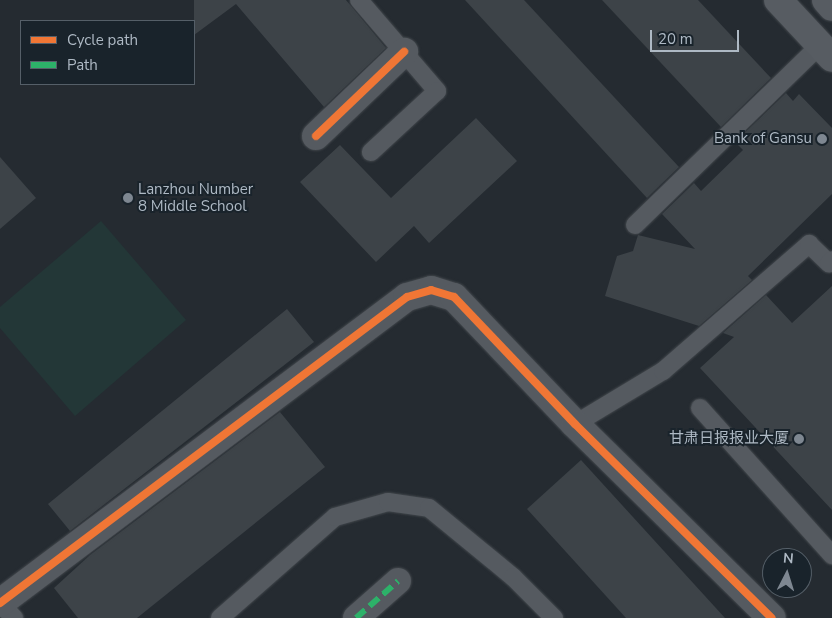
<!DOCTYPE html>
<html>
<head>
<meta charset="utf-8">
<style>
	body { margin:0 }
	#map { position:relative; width:832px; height:618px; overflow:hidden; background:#252b31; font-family:"Nunito Sans","Noto Sans SC",sans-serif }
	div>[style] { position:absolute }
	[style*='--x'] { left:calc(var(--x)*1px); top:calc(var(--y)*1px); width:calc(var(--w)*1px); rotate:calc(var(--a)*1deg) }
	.green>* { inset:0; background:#233737 }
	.building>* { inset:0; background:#3d4348 }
	.roads { filter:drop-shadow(0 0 1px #42474c) drop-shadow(0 0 1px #42474c) }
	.service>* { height:18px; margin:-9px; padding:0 9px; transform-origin:9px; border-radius:9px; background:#555a60 }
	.pedestrian>* { height:26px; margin:-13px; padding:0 13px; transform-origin:13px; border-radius:13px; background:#555a60 }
	.minor>* { height:28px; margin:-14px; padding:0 14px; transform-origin:14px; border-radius:14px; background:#555a60 }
	.primary>* { height:28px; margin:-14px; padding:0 14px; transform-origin:14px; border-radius:14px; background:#575c62 }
	.quiet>* { height:6px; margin-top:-3px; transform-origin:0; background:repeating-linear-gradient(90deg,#2db169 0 12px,transparent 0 18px) }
	.cycleway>* { height:8px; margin:-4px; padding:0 4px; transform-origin:4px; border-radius:4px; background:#f07635 }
	.dots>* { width:14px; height:14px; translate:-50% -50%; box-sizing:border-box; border:2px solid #19232b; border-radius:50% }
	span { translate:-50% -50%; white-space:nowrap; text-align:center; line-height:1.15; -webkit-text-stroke:4px #19232b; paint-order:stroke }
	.poi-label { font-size:15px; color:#aeb9c4 }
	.right { translate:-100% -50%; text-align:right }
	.left { translate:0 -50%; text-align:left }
	.legend { position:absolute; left:20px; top:20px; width:175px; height:65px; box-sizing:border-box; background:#19232b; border:1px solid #555f68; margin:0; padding:6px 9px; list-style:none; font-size:15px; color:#aeb9c4 }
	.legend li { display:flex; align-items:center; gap:10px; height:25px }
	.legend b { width:25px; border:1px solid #555f68 }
	.north { position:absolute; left:762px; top:548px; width:50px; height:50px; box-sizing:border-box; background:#19232b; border:1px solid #555f68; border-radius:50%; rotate:5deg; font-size:14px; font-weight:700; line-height:20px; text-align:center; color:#aeb9c4 }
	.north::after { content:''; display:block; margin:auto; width:18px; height:22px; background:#7e8791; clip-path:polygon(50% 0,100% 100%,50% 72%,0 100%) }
	.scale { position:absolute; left:650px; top:30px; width:89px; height:22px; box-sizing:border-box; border:2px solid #aeb9c4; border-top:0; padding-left:6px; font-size:15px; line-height:18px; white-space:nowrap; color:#aeb9c4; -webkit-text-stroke:4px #19232b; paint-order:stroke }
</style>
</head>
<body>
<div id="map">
	<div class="green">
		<div style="clip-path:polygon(101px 221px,186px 320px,75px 416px,0 328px,0 307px)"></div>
	</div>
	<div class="building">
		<div style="clip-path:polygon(194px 0,346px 0,386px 48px,324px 107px,236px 4px,194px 35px)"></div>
		<div style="clip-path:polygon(465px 0,524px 0,679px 167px,647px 198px)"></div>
		<div style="clip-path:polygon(602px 0,698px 0,771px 78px,721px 127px)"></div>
		<div style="clip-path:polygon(786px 93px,793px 101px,799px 94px,832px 128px,832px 194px,748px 276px,752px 280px,699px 326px,605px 296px,617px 256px,633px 251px,638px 235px,695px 249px,662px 214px,694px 183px,701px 191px,743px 150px,735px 142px)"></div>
		<div style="clip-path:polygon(476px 118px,517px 161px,429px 243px,414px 226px,376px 262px,300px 182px,340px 145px,391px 198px)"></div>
		<div style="clip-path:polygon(0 157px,36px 198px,0 229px)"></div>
		<div style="clip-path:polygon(832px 286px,832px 510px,700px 368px,734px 337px,723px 333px,766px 295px,792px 323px)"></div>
		<div style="clip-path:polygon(287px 309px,314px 342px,70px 531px,48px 504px)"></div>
		<div style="clip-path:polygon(280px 412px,325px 467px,137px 618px,78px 618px,54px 588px,90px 555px)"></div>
		<div style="clip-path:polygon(581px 460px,725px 618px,626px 618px,527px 509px)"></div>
	</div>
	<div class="roads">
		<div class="service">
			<div style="--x:359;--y:0;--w:120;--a:49.4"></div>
			<div style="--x:437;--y:91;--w:90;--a:137.3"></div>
			<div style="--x:635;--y:225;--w:258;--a:-44.2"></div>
			<div style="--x:700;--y:408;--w:198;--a:48.1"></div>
			<div style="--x:575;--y:424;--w:103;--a:-31.1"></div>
			<div style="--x:663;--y:371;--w:194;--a:-41"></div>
			<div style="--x:809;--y:244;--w:28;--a:44"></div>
			<div style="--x:829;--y:263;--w:4;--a:-45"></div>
			<div style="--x:0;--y:603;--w:21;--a:47"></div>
			<div style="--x:220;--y:618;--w:153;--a:-41.3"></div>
			<div style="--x:335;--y:517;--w:55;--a:-15.8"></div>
			<div style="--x:388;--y:502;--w:41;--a:8.3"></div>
			<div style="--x:429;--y:508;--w:109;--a:39.4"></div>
			<div style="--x:513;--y:577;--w:58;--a:45"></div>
		</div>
		<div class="pedestrian">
			<div style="--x:356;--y:618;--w:56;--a:-41.4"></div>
		</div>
		<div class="minor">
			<div style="--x:316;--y:136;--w:122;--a:-43.7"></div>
			<div style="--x:0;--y:603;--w:509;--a:-36.94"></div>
			<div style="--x:407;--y:297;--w:25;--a:-16"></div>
			<div style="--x:431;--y:290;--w:24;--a:17"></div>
			<div style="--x:454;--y:297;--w:175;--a:46.4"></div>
			<div style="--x:575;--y:424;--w:276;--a:44.6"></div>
		</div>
		<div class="primary">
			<div style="--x:778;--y:0;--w:79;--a:47"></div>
			<div style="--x:826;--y:0;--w:9;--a:49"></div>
		</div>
	</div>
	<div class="quiet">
		<div style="--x:356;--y:618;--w:56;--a:-41.4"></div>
	</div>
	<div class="cycleway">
		<div style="--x:316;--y:136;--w:122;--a:-43.7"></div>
		<div style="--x:0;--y:603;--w:509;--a:-36.94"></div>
		<div style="--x:407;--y:297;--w:25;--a:-16"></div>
		<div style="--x:431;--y:290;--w:24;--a:17"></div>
		<div style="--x:454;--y:297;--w:175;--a:46.4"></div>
		<div style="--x:575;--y:424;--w:276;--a:44.6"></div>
	</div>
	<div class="dots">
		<div style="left:822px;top:139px;background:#7e8791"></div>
		<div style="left:128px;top:198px;background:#7e8791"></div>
		<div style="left:799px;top:439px;background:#7e8791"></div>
	</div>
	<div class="poi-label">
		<span class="right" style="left:812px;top:139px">Bank of Gansu</span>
		<span class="left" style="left:138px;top:198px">Lanzhou Number<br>8 Middle School</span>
		<span class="right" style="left:789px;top:439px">甘肃日报报业大厦</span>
	</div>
	<ul class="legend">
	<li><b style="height:6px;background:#f07635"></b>Cycle path</li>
	<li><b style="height:6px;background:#2db169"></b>Path</li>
	</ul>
	<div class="north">N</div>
	<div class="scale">20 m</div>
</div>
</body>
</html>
